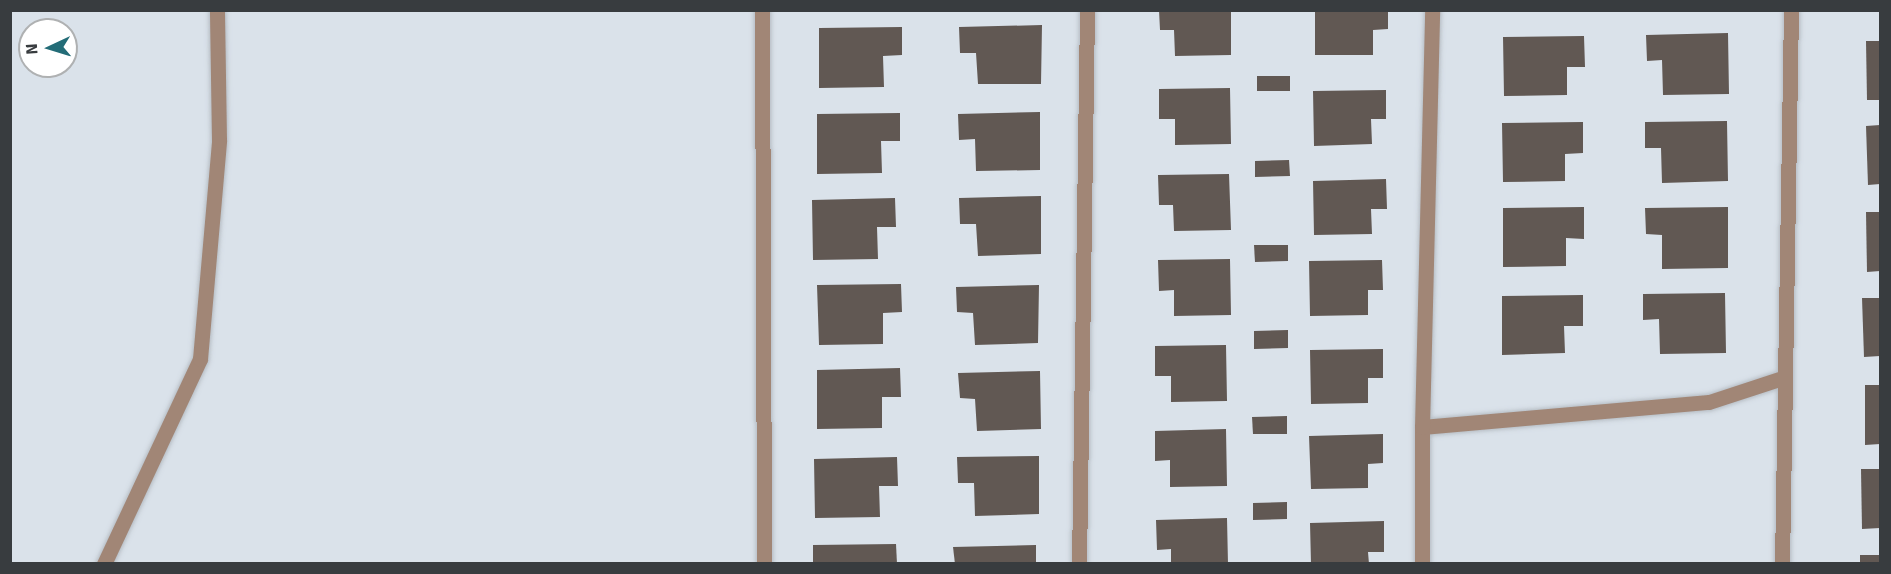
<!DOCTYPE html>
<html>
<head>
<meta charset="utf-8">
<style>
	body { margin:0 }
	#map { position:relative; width:1891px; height:574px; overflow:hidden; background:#dae2ea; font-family:Signika,sans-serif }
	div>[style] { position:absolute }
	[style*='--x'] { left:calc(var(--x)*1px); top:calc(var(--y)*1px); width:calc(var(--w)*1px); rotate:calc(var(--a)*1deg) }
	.building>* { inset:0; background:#615853 }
	.roads { filter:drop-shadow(0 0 2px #b6bdc4) drop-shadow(0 0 2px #b6bdc4) }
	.minor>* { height:15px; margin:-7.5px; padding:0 7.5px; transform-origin:7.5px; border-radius:7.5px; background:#a18676 }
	span { translate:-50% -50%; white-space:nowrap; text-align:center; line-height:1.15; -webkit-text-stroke:6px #fff; paint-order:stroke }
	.frame { position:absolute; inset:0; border:12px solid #383c3f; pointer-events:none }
	.north { position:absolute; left:18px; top:18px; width:60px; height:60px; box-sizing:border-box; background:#fff; border:2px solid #afb1b2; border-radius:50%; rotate:266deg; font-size:16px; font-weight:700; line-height:24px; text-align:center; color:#383c3f }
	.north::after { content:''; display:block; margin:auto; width:21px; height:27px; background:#236c77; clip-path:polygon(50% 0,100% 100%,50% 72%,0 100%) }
</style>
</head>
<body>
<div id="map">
	<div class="building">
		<div style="clip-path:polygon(1159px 10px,1231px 10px,1231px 55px,1175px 56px,1174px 30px,1160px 30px)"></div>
		<div style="clip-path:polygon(1315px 10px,1388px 10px,1388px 29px,1373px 30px,1373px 55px,1315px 55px)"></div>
		<div style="clip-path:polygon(1042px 25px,1041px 84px,978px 84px,976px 53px,960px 53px,959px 27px)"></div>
		<div style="clip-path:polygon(902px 27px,902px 55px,883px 56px,884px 87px,819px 88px,819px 28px)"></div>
		<div style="clip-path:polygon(1728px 33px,1729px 94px,1663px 95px,1662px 60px,1647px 61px,1646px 35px)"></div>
		<div style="clip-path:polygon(1584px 36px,1585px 67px,1567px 67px,1567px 95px,1504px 96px,1503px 37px)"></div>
		<div style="clip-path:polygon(1866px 41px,1880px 41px,1880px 100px,1867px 100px)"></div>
		<div style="clip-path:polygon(1257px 76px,1290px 76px,1290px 91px,1257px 91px)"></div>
		<div style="clip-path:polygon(1230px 88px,1231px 144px,1175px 145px,1175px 119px,1159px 119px,1159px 89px)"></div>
		<div style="clip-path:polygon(1386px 90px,1386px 119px,1371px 119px,1372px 144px,1314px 146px,1313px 91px)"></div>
		<div style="clip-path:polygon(1040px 112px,1040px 170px,976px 171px,975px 139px,959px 140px,958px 114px)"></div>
		<div style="clip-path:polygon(900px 113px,900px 141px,881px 141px,882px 173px,817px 174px,817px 114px)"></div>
		<div style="clip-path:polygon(1727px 121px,1728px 181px,1662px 183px,1661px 148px,1645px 148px,1645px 122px)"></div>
		<div style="clip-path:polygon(1583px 122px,1583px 153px,1565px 154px,1565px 181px,1503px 182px,1502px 123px)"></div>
		<div style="clip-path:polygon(1880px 125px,1880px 184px,1868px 185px,1866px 126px)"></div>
		<div style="clip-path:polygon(1289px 160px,1290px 176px,1255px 177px,1255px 161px)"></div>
		<div style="clip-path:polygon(1229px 174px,1231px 230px,1174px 231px,1173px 205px,1159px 205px,1158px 175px)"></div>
		<div style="clip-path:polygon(1386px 179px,1387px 209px,1371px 209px,1372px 234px,1314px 235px,1313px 181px)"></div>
		<div style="clip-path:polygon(1041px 196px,1041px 254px,978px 256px,976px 224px,960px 224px,959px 198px)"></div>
		<div style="clip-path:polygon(895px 198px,896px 227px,877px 227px,878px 259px,813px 260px,812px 200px)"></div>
		<div style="clip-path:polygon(1584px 207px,1584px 239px,1566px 238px,1566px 266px,1503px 267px,1503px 208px)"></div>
		<div style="clip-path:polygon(1728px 207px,1728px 268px,1662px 269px,1662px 235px,1646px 234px,1645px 208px)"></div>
		<div style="clip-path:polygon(1866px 212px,1880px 212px,1880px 271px,1867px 272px)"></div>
		<div style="clip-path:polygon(1254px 245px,1288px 245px,1288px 261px,1255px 262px)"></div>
		<div style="clip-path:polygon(1230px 259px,1231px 315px,1174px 316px,1174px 290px,1159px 291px,1158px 260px)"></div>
		<div style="clip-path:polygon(1382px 260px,1383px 290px,1368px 290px,1368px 315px,1310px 316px,1309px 261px)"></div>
		<div style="clip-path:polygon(901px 284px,902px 312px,883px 313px,883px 344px,819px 345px,817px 285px)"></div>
		<div style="clip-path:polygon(1039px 285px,1038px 343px,975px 345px,973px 313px,957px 312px,956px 287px)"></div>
		<div style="clip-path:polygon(1725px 293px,1726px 353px,1660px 354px,1659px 319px,1643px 320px,1643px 294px)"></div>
		<div style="clip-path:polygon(1583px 295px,1583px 326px,1564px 326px,1565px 353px,1502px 355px,1502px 296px)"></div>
		<div style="clip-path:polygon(1862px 298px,1880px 298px,1880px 356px,1864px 357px)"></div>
		<div style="clip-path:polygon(1288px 330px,1288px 348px,1254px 349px,1254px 331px)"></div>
		<div style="clip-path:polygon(1226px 345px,1227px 401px,1171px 402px,1171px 376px,1155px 376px,1155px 346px)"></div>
		<div style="clip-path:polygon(1383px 349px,1383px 378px,1368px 378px,1368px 403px,1311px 404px,1310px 350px)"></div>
		<div style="clip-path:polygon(900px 368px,901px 397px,882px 397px,882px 428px,817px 429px,817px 370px)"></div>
		<div style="clip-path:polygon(1040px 371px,1041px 429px,977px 431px,975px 399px,960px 398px,958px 373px)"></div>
		<div style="clip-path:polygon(1865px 385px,1880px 385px,1880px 444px,1865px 445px)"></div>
		<div style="clip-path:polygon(1287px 416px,1287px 434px,1253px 434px,1252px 417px)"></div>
		<div style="clip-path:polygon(1226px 429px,1227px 486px,1170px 487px,1170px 460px,1155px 461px,1155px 431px)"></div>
		<div style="clip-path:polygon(1383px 434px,1383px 463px,1368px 464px,1368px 488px,1311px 489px,1309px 436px)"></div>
		<div style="clip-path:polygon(1039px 456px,1039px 514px,975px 516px,974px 483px,958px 483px,957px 457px)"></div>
		<div style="clip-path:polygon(897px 457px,898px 486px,879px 486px,880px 517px,815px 518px,814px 459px)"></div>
		<div style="clip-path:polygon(1861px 469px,1880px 469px,1880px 528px,1862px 529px)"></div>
		<div style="clip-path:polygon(1287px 502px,1287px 519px,1253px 520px,1253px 503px)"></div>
		<div style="clip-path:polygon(1227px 518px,1228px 564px,1171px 564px,1171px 549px,1157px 550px,1156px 520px)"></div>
		<div style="clip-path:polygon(1384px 521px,1384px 552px,1368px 552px,1369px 564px,1311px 564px,1310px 523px)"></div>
		<div style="clip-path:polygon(896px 544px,897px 564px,813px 564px,813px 545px)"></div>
		<div style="clip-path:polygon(1036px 545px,1036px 564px,955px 564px,953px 547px)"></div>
		<div style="clip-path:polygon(1860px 555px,1880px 555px,1880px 564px,1860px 564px)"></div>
	</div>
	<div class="roads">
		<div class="minor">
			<div style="--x:762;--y:10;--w:554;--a:89.79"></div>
			<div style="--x:1422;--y:427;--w:288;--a:-5"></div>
			<div style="--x:1709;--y:402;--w:80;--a:-18.2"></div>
			<div style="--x:104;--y:564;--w:226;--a:-64.9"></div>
			<div style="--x:200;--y:359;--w:220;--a:-85"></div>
			<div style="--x:219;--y:140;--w:130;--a:-90.9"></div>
			<div style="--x:1079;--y:564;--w:554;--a:-89.17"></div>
			<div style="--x:1422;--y:564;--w:137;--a:-90"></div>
			<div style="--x:1422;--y:427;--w:417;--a:-88.6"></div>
			<div style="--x:1782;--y:564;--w:554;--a:-89.07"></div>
		</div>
	</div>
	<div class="frame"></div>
	<div class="north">N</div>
</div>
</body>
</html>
